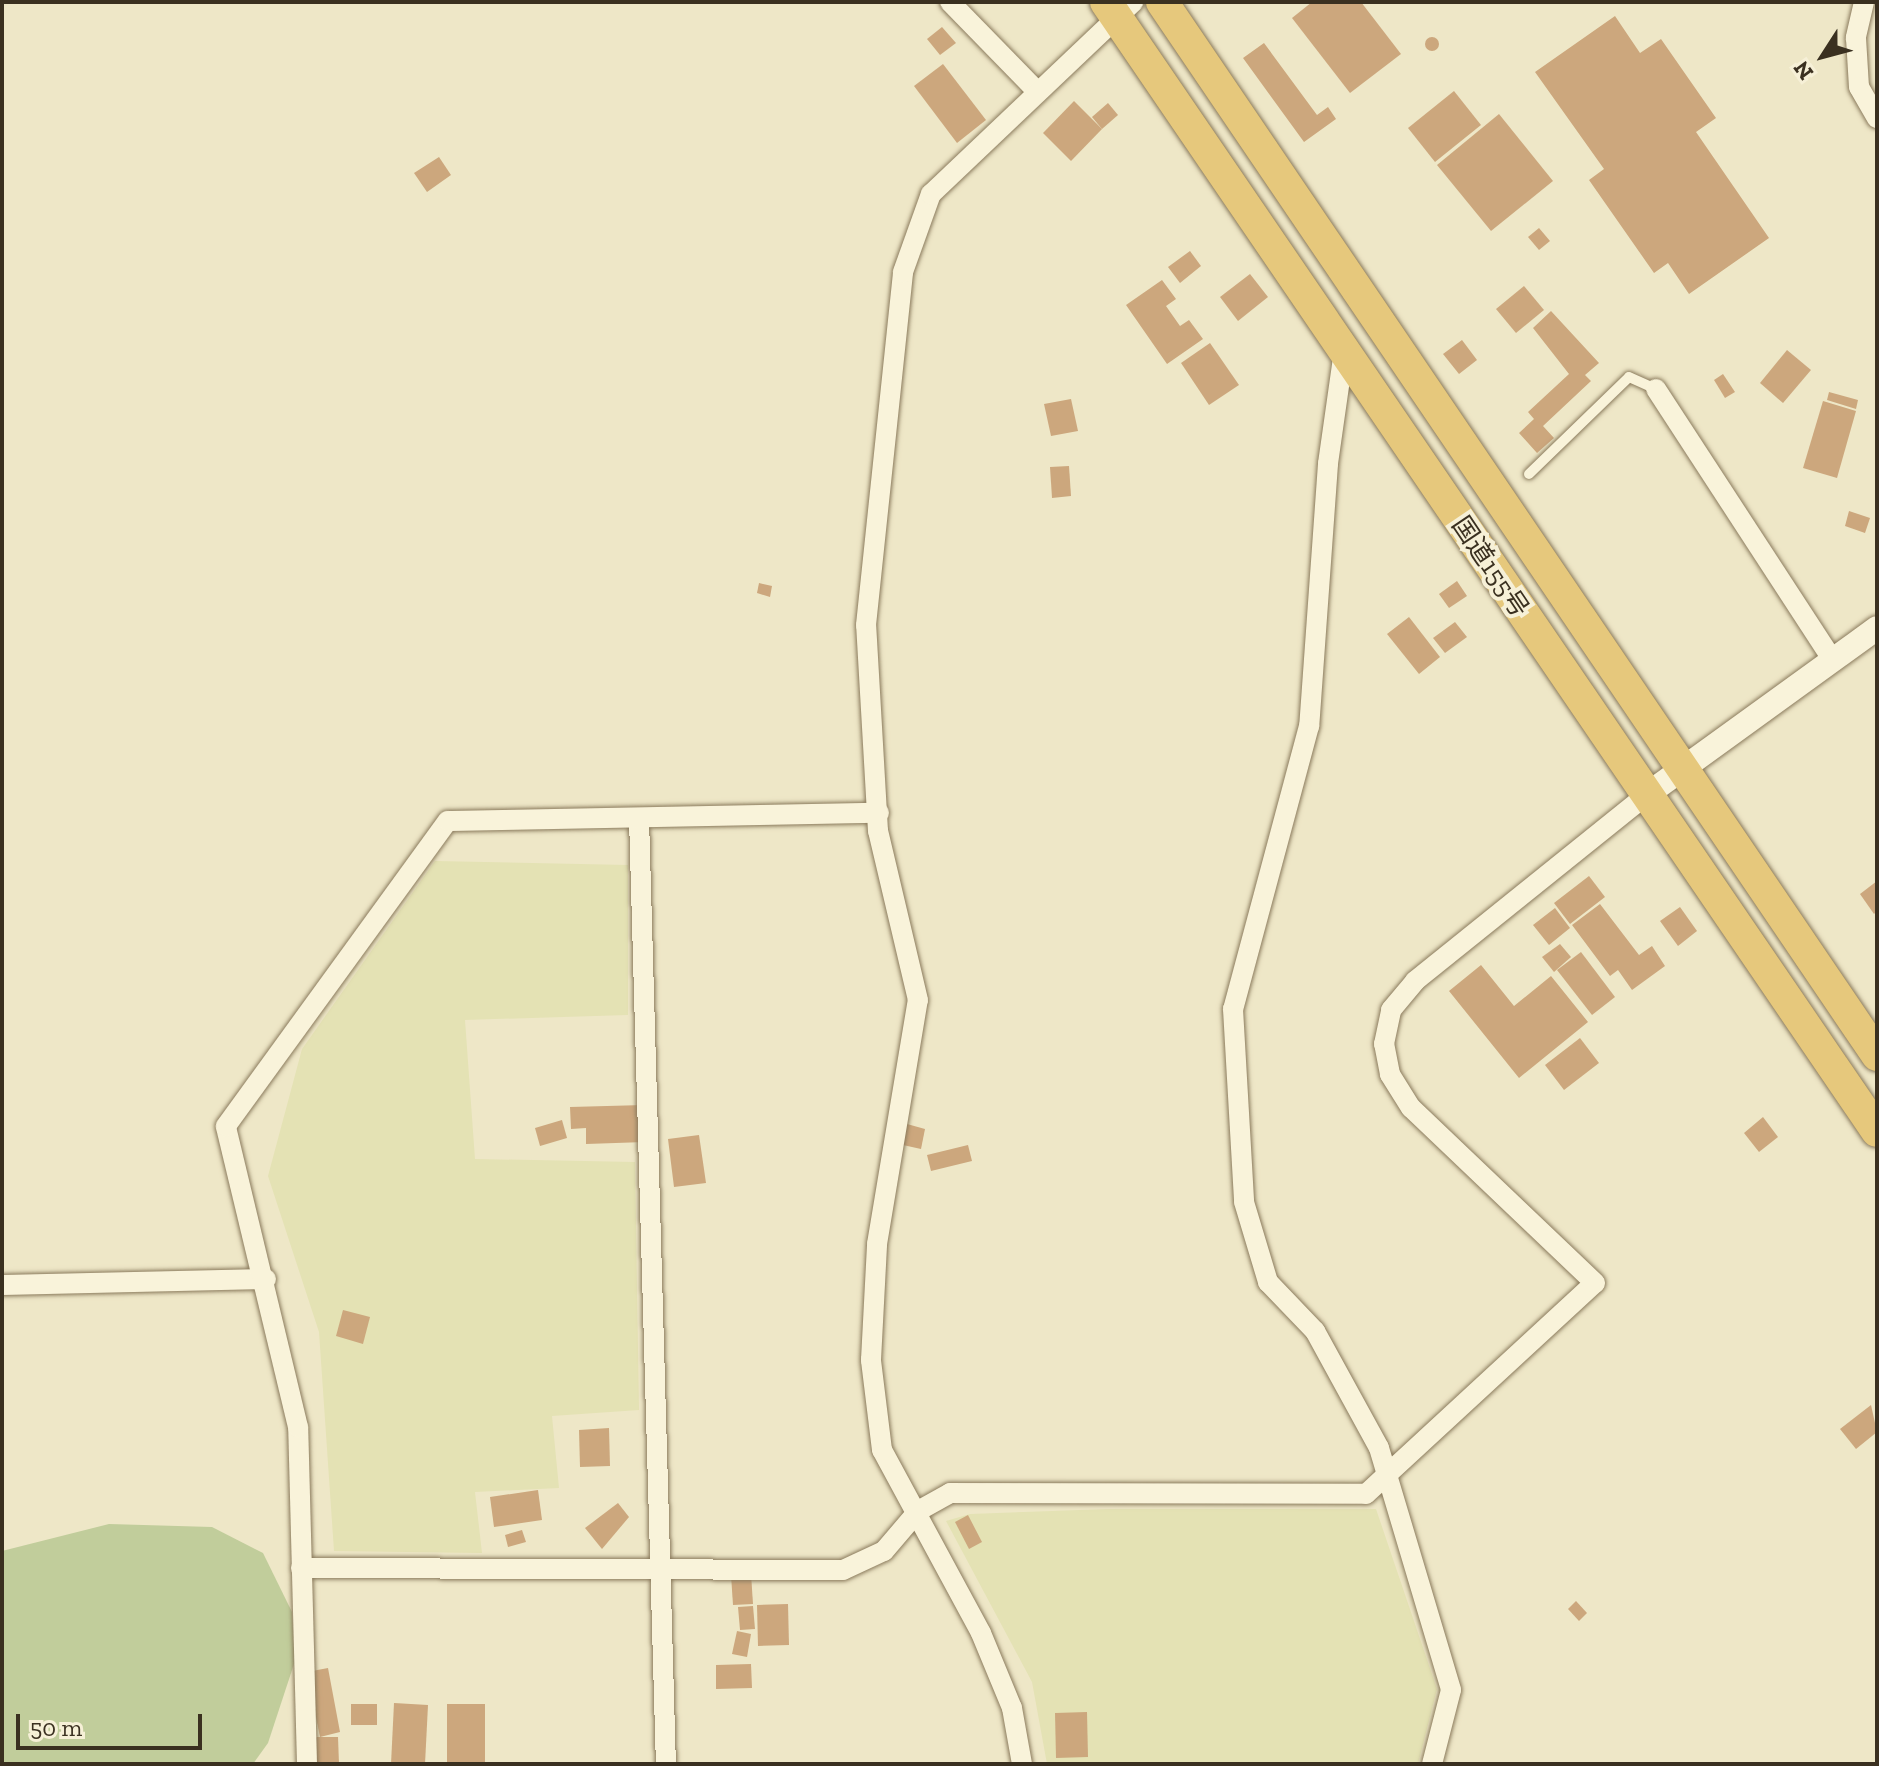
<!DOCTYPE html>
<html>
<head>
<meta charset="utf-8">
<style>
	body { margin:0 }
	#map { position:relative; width:1879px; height:1766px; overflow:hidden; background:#eee7c7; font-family:"Zilla Slab","Noto Sans JP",serif }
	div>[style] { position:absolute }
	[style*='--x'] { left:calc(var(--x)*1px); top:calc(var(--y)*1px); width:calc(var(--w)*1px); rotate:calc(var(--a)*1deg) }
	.farmland>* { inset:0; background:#e4e2b4 }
	.green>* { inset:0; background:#c1cd9b }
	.building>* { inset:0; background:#cca77d }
	.round { border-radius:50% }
	.roads { filter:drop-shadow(0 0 2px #8a7a5c) drop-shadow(0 0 2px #8a7a5c) }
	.service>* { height:10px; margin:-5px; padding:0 5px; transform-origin:5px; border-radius:5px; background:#f9f3da }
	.minor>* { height:20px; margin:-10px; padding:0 10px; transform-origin:10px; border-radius:10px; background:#f9f3da }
	.tertiary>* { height:24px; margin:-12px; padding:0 12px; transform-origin:12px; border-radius:12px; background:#f9f3da }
	.trunk>* { height:32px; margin:-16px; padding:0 16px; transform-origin:16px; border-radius:16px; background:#e6c87c }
	span { translate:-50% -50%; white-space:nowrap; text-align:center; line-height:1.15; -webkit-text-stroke:8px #f6f0d7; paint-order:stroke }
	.street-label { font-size:26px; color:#3a3020 }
	.frame { position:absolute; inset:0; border:4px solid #3a3020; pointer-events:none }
	.north { position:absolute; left:1783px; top:16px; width:80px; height:80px; -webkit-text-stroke:6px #f6f0d7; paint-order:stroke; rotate:234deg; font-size:22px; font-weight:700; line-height:32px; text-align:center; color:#3a3020 }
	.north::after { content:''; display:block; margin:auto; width:28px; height:36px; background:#3a3020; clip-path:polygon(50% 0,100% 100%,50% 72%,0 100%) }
	.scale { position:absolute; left:16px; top:1714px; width:186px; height:36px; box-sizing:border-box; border:4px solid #3a3020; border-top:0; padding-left:10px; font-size:24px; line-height:28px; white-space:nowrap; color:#3a3020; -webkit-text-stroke:6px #f6f0d7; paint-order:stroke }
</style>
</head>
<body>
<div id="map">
	<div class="farmland">
		<div style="clip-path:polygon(435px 861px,628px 865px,628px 1015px,465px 1020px,475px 1159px,635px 1162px,639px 1410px,552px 1416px,559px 1488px,475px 1492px,482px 1553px,334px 1551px,319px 1332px,268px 1176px,302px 1049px)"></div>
		<div style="clip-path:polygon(1109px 1509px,1376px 1509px,1437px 1689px,1418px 1764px,1047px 1764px,1032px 1682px,946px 1521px,970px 1514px)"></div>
	</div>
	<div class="green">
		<div style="clip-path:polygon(109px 1524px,212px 1527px,263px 1553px,292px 1612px,295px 1661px,268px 1743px,253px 1764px,2px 1764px,2px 1551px)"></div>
	</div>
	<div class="building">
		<div style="clip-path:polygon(1312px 2px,1361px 2px,1401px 54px,1350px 93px,1292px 18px)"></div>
		<div style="clip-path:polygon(1615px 16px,1640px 53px,1661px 39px,1716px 118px,1696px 132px,1769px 238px,1689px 294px,1668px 263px,1654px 273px,1589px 180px,1604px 169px,1535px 72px)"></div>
		<div style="clip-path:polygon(942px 27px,956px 43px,940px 55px,927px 39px)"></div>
		<div class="round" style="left:1425px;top:37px;width:14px;height:14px"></div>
		<div style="clip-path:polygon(1264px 43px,1317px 115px,1328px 107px,1336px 119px,1304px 142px,1243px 58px)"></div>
		<div style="clip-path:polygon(943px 64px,986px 120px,957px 143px,914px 86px)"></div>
		<div style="clip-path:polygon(1454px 91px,1481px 125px,1435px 162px,1408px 128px)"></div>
		<div style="clip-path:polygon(1074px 101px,1102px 129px,1071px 161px,1043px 133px)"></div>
		<div style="clip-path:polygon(1108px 103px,1118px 115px,1102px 129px,1092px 117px)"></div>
		<div style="clip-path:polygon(1499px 114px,1553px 181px,1491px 231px,1437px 165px)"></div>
		<div style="clip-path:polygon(439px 157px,451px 175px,427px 192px,414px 173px)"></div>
		<div style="clip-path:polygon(1539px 228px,1550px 241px,1539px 250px,1528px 237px)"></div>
		<div style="clip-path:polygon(1190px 251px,1201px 266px,1180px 283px,1168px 267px)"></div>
		<div style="clip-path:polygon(1250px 274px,1268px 297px,1238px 321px,1220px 297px)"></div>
		<div style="clip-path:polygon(1162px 280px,1176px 299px,1166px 306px,1180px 326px,1189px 320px,1203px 339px,1167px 364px,1126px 305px)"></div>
		<div style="clip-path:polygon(1524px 286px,1544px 310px,1516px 333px,1496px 309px)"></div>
		<div style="clip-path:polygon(1551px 311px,1599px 363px,1585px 375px,1591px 381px,1543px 426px,1554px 438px,1537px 453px,1519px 433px,1534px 419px,1528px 412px,1569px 374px,1533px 328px)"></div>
		<div style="clip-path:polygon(1462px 340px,1477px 360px,1459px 374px,1443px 354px)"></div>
		<div style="clip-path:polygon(1210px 343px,1239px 385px,1209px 405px,1181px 363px)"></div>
		<div style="clip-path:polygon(1787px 350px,1811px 370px,1783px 403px,1760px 383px)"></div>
		<div style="clip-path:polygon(1723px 374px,1735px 392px,1725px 398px,1714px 380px)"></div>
		<div style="clip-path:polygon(1829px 392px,1858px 400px,1856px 409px,1827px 400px)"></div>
		<div style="clip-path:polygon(1071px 399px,1078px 431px,1051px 436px,1044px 404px)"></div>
		<div style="clip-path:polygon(1823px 401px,1856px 411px,1837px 478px,1803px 468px)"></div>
		<div style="clip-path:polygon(1069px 466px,1071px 496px,1052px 498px,1050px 467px)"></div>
		<div style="clip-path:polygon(1849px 511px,1870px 518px,1865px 533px,1845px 526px)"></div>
		<div style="clip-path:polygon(1457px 581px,1467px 596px,1449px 608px,1439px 594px)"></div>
		<div style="clip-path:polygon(759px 583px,772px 586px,770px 597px,757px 593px)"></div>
		<div style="clip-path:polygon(1409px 617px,1440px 657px,1419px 674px,1387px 634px)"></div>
		<div style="clip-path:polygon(1455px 622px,1467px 637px,1445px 653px,1433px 638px)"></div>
		<div style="clip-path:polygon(1589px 876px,1605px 897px,1570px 924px,1554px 903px)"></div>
		<div style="clip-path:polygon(1877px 881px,1877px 911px,1874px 914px,1860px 894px)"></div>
		<div style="clip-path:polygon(1600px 904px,1639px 955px,1652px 946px,1665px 966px,1632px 990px,1618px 970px,1610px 976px,1572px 925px)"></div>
		<div style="clip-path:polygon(1680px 907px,1697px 931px,1678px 946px,1660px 921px)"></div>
		<div style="clip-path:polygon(1555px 908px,1570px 928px,1549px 945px,1533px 925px)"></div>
		<div style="clip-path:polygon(1560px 944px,1571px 957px,1554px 972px,1542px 957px)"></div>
		<div style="clip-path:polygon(1581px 952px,1615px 997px,1592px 1015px,1557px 970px)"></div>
		<div style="clip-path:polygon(1481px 965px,1514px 1006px,1551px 976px,1588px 1022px,1519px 1078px,1449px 991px)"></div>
		<div style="clip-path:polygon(1580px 1038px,1599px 1063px,1564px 1090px,1545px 1065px)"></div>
		<div style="clip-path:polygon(644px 1105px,645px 1142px,586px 1144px,586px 1128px,571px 1129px,570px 1107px)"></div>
		<div style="clip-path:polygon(1763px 1117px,1778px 1137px,1759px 1152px,1744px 1133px)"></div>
		<div style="clip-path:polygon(562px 1120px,567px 1138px,540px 1146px,535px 1128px)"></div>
		<div style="clip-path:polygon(907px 1124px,925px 1129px,921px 1149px,903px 1145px)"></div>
		<div style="clip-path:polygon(699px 1135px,706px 1183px,674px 1187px,668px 1139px)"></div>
		<div style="clip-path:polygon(968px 1145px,972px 1161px,931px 1171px,927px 1155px)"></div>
		<div style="clip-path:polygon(343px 1310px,370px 1317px,363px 1344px,336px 1336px)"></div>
		<div style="clip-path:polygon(1871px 1405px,1877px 1432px,1856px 1449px,1840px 1429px)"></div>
		<div style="clip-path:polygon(609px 1428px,610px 1466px,580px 1467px,579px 1430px)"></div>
		<div style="clip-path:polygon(538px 1490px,542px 1520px,494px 1527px,490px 1497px)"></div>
		<div style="clip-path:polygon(618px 1503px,629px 1517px,602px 1549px,585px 1528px)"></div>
		<div style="clip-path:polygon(968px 1515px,982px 1542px,969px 1549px,955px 1522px)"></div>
		<div style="clip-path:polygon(522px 1530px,526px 1542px,508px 1547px,505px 1535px)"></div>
		<div style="clip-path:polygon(751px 1574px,753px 1604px,733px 1605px,731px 1575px)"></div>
		<div style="clip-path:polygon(1576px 1601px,1587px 1613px,1579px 1621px,1568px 1609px)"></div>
		<div style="clip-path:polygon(788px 1604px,789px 1645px,758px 1646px,757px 1605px)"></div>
		<div style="clip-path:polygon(753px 1606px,755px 1629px,740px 1630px,738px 1607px)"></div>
		<div style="clip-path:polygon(737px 1631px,751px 1634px,747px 1657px,732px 1654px)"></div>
		<div style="clip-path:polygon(751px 1664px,752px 1688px,716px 1689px,716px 1665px)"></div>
		<div style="clip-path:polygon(328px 1668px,340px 1732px,320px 1737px,307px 1672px)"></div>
		<div style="clip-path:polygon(394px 1703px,428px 1705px,425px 1764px,391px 1764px)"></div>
		<div style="clip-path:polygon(351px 1704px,377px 1704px,377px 1725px,351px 1725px)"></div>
		<div style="clip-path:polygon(447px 1704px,485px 1704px,485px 1764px,447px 1764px)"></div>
		<div style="clip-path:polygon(1087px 1712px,1088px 1757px,1056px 1758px,1055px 1713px)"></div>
		<div style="clip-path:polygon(314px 1737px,338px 1737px,339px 1764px,314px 1764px)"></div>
	</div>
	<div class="roads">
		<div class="service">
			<div style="--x:1529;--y:474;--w:139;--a:-44.1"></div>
			<div style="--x:1629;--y:377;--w:30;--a:24"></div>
		</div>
		<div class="minor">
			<div style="--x:950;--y:2;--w:122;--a:45.7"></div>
			<div style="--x:1864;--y:2;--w:37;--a:103"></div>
			<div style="--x:1856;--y:38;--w:49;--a:86.5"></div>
			<div style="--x:1859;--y:87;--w:36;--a:60"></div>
			<div style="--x:1344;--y:351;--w:114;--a:98.1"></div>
			<div style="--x:1328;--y:464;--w:263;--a:94.1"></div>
			<div style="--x:1309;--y:726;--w:293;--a:105"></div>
			<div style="--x:1233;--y:1009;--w:193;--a:86.7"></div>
			<div style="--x:1244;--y:1202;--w:84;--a:73.3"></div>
			<div style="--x:1268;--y:1282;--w:68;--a:46.2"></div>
			<div style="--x:1315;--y:1331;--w:133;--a:61.3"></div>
			<div style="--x:1379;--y:1448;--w:252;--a:73.4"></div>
			<div style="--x:1451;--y:1690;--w:76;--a:104.4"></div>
			<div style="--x:1656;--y:389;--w:320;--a:56.9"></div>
			<div style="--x:639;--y:818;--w:946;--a:88.37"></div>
			<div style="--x:2;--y:1285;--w:264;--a:-1.3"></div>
			<div style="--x:301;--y:1568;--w:542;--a:0.21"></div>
			<div style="--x:843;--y:1570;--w:45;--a:-24.9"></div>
			<div style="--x:884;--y:1551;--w:52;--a:-49.6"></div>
			<div style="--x:918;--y:1511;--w:37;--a:-29"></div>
			<div style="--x:950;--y:1493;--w:416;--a:0.1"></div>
			<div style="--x:1366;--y:1494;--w:311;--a:-42.7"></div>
			<div style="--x:1595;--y:1283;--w:254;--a:-136.4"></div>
			<div style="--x:1411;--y:1108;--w:40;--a:-122"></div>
			<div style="--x:1390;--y:1074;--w:31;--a:-101"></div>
			<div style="--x:1384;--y:1044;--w:35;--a:-78"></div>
			<div style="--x:1391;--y:1010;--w:38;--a:-50"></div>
			<div style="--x:1415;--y:981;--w:295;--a:-38.8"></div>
			<div style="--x:307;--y:1764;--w:337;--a:-91.5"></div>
			<div style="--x:298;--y:1427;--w:309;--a:-103.5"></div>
			<div style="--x:226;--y:1126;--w:377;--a:-54"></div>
			<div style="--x:448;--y:821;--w:431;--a:-1.1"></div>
			<div style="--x:1022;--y:1764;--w:57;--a:-100.1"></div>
			<div style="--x:1012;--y:1708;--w:81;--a:-112.5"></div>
			<div style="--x:981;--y:1633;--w:208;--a:-118.4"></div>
			<div style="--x:882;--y:1450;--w:91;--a:-97"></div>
			<div style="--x:871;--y:1360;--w:116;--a:-87"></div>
			<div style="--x:877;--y:1244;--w:247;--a:-80.5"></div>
			<div style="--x:918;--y:1000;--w:174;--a:-103.3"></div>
			<div style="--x:878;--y:831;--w:206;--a:-93.3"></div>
			<div style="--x:866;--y:625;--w:355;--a:-84"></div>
			<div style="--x:903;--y:272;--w:83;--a:-70.3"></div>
			<div style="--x:931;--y:194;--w:279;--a:-43.5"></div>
		</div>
		<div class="tertiary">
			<div style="--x:1645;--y:796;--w:286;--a:-35.9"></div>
		</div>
		<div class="trunk">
			<div style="--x:1106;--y:2;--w:1367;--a:55.67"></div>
			<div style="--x:1162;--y:2;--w:1273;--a:55.82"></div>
		</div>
	</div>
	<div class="street-label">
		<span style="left:1490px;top:567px;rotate:56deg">国道155号</span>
	</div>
	<div class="frame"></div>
	<div class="north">N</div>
	<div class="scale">50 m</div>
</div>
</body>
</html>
